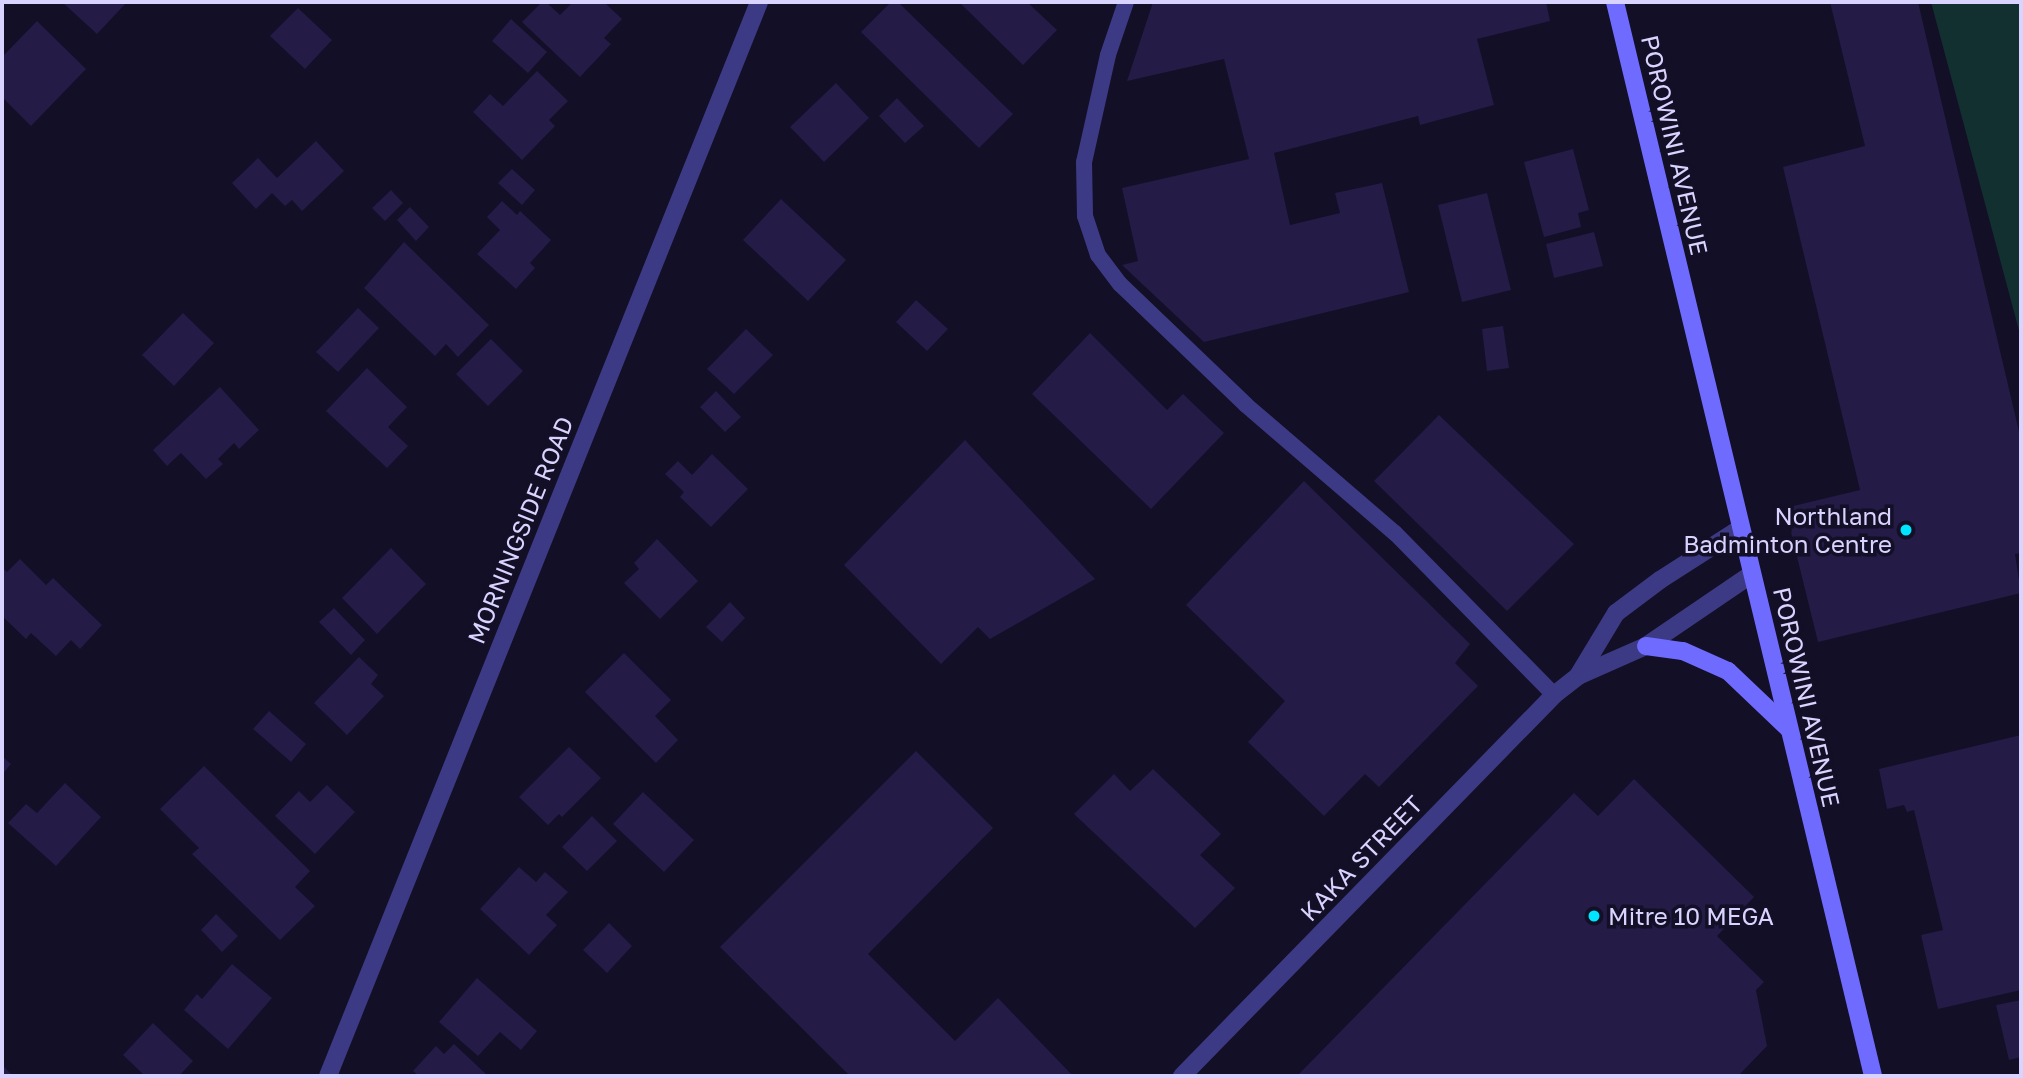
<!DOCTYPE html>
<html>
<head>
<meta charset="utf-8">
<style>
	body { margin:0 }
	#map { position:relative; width:2023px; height:1078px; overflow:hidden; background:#130f26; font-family:"Golos Text",sans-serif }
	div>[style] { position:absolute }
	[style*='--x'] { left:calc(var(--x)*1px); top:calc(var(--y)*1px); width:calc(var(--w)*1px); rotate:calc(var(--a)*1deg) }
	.green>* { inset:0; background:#12302f }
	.building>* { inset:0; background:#241b47 }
	.service>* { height:16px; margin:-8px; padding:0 8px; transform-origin:8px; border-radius:8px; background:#3d3a85 }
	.minor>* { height:18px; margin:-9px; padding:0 9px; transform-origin:9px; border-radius:9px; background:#3d3a85 }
	.secondary>* { height:18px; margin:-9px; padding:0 9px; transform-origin:9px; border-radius:9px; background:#6f6bff }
	.dots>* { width:19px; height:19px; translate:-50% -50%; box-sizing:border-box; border:4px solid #130f26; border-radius:50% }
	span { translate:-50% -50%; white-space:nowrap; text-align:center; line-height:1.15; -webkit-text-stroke:7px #130f26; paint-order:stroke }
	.street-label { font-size:24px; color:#d9d4ff }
	.poi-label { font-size:24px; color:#d9d4ff }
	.right { translate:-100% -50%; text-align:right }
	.left { translate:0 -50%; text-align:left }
	.frame { position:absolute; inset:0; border:4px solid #d9d4ff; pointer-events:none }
</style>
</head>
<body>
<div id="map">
	<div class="green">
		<div style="clip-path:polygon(1931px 2px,2021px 2px,2021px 338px)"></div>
	</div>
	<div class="building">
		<div style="clip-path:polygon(62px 2px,127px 2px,97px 34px)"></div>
		<div style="clip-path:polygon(542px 2px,546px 2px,560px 15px,573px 2px,604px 2px,622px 19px,604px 38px,611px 44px,580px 77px,522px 22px)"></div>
		<div style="clip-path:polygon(891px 2px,898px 2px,1013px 114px,979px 148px,861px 32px)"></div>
		<div style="clip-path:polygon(959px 2px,1027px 2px,1057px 30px,1023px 65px)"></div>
		<div style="clip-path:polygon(1153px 2px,1546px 2px,1550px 21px,1477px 39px,1494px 105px,1420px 125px,1418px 116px,1274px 153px,1290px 225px,1340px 213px,1335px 193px,1382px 183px,1409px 292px,1204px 342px,1122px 265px,1138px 261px,1122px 188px,1249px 159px,1224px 59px,1127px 81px)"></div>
		<div style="clip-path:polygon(1830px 2px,1918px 2px,2021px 440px,2021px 553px,2015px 554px,2021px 593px,1818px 642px,1785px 508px,1860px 490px,1783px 167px,1865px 146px)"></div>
		<div style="clip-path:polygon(298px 8px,332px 40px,305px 69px,270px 36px)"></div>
		<div style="clip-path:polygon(511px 19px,547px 52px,528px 73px,492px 41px)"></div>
		<div style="clip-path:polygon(37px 21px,86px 69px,31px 126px,2px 97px,2px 57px)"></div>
		<div style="clip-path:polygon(537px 71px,568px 101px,549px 120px,555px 126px,522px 160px,473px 112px,490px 94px,503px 106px)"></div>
		<div style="clip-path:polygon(836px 83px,869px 118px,824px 162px,790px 127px)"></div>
		<div style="clip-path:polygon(897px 98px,924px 126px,905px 143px,879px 116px)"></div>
		<div style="clip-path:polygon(316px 141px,344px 171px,302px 211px,292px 200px,285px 206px,272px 193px,256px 209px,232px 183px,258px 158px,277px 178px)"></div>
		<div style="clip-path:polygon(1573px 149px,1589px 210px,1578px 213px,1581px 227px,1544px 237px,1524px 162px)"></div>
		<div style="clip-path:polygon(512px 169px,535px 190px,522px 205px,498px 183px)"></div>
		<div style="clip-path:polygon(391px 190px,403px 203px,385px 221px,372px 208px)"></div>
		<div style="clip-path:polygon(1487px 193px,1511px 290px,1462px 302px,1438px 205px)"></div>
		<div style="clip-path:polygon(781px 199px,846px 260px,808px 301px,743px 240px)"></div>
		<div style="clip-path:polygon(502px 201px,517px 215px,520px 211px,551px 240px,530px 263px,535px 268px,516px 289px,477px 254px,500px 230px,487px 217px)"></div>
		<div style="clip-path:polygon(410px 207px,429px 227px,416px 241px,397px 220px)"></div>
		<div style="clip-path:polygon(1594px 232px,1603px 266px,1554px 278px,1546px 244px)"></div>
		<div style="clip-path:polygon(404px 242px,489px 325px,458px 357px,446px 344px,435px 356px,364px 288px)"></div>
		<div style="clip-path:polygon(916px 300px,948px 329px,927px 351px,896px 322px)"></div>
		<div style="clip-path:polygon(358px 308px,379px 328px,338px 372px,316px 352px)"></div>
		<div style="clip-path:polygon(183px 313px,214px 343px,174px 386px,142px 355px)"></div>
		<div style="clip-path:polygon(1503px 326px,1509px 368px,1487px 371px,1482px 329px)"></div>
		<div style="clip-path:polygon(746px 329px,773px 355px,734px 394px,707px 369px)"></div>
		<div style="clip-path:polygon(1090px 333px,1167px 410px,1183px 394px,1224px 433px,1151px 509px,1032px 394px)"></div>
		<div style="clip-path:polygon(491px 339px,523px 371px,488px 406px,456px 374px)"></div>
		<div style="clip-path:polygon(367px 368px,407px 407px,388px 427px,408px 446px,387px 468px,326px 411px)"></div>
		<div style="clip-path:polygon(220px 387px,259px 430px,239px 449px,234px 443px,218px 459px,223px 464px,206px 479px,181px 453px,167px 466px,153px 450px)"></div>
		<div style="clip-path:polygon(716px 391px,741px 417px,725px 432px,700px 407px)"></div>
		<div style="clip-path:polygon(1439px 415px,1574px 544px,1507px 611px,1374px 481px)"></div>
		<div style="clip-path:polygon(965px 440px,1095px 579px,990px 639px,978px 627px,941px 664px,844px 565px)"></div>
		<div style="clip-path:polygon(712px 454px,748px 489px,711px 527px,680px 497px,684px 492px,665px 474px,678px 461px,692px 475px)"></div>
		<div style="clip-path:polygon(1304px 481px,1470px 644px,1455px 663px,1478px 686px,1379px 787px,1365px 774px,1324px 816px,1248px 742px,1285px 701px,1186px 605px)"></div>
		<div style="clip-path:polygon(657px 539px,698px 581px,660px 619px,624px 583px,639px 569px,634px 563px)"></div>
		<div style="clip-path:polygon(391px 548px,426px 584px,377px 634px,342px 598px)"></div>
		<div style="clip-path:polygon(20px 559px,46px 585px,53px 578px,102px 625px,80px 649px,71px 640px,56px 656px,31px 633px,26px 639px,2px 616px,2px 567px,7px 572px)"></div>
		<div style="clip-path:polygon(730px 602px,745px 618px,722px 642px,706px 627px)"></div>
		<div style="clip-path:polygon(334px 608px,365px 640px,351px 655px,319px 622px)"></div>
		<div style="clip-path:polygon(624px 653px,671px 700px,655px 716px,678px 740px,656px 763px,585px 692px)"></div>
		<div style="clip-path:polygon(359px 657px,378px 675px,371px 684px,384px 696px,347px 735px,314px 703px)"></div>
		<div style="clip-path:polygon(269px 711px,306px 744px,291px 762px,253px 729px)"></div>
		<div style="clip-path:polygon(2021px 735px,2021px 990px,1938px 1009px,1921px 935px,1943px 930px,1914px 810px,1907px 812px,1904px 805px,1887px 809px,1879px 769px)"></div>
		<div style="clip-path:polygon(569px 747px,601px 778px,562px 817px,559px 814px,548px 825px,519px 797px)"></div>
		<div style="clip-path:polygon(916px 751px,993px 828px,868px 954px,955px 1041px,998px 998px,1073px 1076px,850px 1076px,720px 947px)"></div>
		<div style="clip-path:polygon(2px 756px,11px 764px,2px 775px)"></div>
		<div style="clip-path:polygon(204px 766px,310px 871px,295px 887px,315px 906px,280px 940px,192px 854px,199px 848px,160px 809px)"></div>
		<div style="clip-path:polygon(1153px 769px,1221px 834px,1200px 855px,1235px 888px,1195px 928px,1074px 814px,1114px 774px,1130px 791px)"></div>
		<div style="clip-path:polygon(1634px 779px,1754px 897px,1717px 936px,1764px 982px,1756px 990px,1767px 1046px,1738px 1076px,1297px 1076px,1574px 793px,1598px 816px)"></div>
		<div style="clip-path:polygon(65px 783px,101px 817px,56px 866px,8px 823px,26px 804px,37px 813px)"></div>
		<div style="clip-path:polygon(327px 785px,355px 812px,315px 854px,275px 816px,299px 791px,310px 802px)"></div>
		<div style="clip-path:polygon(643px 792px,694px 840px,664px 872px,613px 824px)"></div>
		<div style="clip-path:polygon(592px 816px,617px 841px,587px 871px,562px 847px)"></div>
		<div style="clip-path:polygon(519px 867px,536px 882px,545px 872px,568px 892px,546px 915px,557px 925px,529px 955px,480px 909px)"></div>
		<div style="clip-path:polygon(216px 914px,238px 936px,222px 952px,201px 930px)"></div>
		<div style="clip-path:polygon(609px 923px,632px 946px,607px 973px,583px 950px)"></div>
		<div style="clip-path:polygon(232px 964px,272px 998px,228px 1049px,184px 1010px,197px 994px,202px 999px)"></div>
		<div style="clip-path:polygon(477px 978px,537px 1031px,521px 1050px,500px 1032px,478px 1056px,439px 1022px)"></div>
		<div style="clip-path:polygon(2021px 1000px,2021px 1057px,2009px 1060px,1996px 1005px)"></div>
		<div style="clip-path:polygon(153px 1023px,193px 1061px,179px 1076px,145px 1076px,123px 1055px)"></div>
		<div style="clip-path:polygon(454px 1044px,488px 1076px,419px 1076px,413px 1071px,436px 1046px,444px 1054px)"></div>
		<div style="clip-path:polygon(2px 1065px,13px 1076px,2px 1076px)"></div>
	</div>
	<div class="service">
		<div style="--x:1126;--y:2;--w:56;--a:108.8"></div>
		<div style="--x:1108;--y:55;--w:110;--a:102.6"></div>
		<div style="--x:1084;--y:162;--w:54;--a:88.9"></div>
		<div style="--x:1085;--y:216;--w:41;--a:71.6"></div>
		<div style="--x:1098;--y:255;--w:36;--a:53"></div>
		<div style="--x:1120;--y:284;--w:175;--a:43.8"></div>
		<div style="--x:1246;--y:405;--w:196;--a:40.7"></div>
		<div style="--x:1395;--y:533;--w:227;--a:45.5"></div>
	</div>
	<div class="minor">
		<div style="--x:1578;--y:676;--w:74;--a:-58.9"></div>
		<div style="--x:1616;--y:613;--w:55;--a:-36.9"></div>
		<div style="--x:1660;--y:580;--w:96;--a:-32.7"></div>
		<div style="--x:328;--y:1076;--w:1157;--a:-68.13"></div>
		<div style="--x:1182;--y:1076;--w:532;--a:-45.68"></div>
		<div style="--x:1554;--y:695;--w:31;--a:-38"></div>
		<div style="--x:1578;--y:676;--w:74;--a:-23.8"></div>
		<div style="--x:1646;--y:646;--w:128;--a:-34.2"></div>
	</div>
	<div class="secondary">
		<div style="--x:1615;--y:2;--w:1105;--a:76.49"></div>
		<div style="--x:1646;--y:646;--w:37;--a:8"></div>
		<div style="--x:1683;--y:651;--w:49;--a:24"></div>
		<div style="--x:1728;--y:671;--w:84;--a:43.6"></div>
	</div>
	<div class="dots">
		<div style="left:1906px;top:530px;background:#00e5ff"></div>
		<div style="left:1594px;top:916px;background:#00e5ff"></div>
	</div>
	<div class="street-label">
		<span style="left:1675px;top:145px;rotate:77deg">POROWINI AVENUE</span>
		<span style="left:520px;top:530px;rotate:-68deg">MORNINGSIDE ROAD</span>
		<span style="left:1807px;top:697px;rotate:77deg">POROWINI AVENUE</span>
		<span style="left:1361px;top:858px;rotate:-46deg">KAKA STREET</span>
	</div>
	<div class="poi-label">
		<span class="right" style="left:1892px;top:530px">Northland<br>Badminton Centre</span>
		<span class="left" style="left:1608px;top:916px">Mitre 10 MEGA</span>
	</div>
	<div class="frame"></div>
</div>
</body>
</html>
